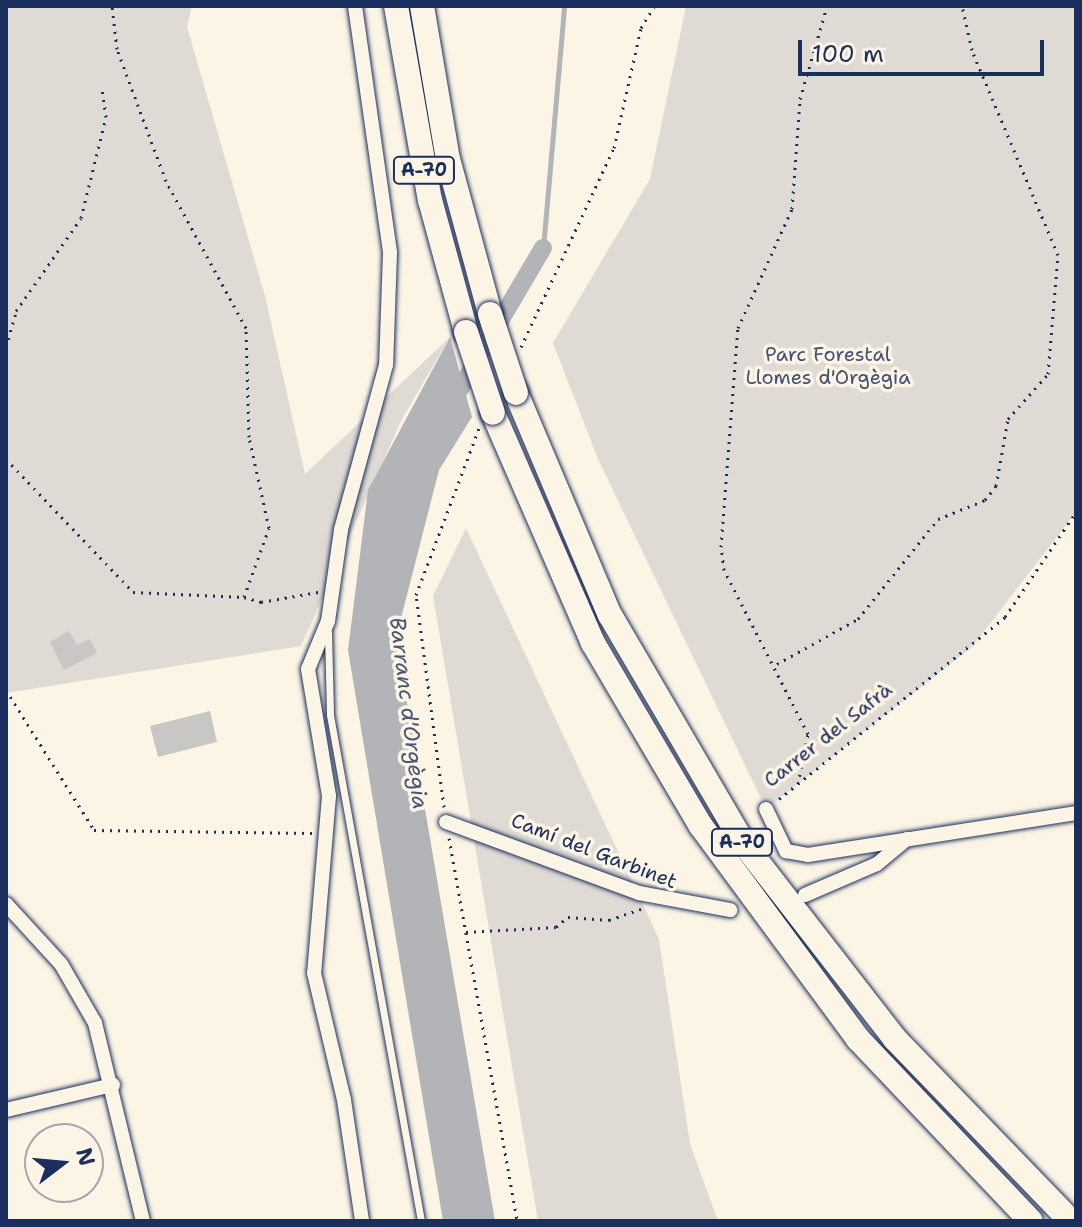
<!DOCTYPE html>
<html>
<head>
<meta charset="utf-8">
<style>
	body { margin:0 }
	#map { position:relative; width:1082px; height:1227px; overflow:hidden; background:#fcf5e5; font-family:"Shantell Sans",sans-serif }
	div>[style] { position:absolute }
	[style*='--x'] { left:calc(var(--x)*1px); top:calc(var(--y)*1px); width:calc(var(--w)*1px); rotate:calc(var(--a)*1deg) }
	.green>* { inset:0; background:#dfdbd4 }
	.water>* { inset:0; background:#b2b4b8 }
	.stream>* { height:5px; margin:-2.5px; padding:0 2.5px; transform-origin:2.5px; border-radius:2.5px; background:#b2b4b8 }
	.canal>* { height:18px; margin:-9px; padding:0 9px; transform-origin:9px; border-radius:9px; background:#b2b4b8 }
	.building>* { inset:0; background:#c8c7c6 }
	.path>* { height:3px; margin-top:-1.5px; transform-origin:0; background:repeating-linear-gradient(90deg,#1b2f5e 0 2px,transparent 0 8px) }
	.roads { filter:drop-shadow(0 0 2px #1b2f5e) drop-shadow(0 0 2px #1b2f5e) }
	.lane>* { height:7px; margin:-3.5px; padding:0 3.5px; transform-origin:3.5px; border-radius:3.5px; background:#fcf5e5 }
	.street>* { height:14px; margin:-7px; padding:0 7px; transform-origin:7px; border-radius:7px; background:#fcf5e5 }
	.highway>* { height:24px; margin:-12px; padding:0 12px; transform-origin:12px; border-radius:12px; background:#fcf5e5 }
	.bridges { filter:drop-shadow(0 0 2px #1b2f5e) drop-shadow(0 0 2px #1b2f5e) }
	.highway-bridge>* { height:24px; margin:-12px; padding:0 12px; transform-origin:12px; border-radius:12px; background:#fcf5e5 }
	span { translate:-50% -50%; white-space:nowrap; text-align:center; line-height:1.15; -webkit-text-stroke:7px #fcf5e5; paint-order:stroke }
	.shield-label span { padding:2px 6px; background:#fcf5e5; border:2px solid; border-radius:6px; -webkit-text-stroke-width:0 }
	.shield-label { font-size:18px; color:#1b2f5e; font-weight:700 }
	.park-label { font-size:20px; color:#425176 }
	.street-label { font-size:20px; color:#1b2f5e }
	.water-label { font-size:22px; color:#485779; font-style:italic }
	.frame { position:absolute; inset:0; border:8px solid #1b2f5e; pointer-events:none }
	.north { position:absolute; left:24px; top:1123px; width:80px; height:80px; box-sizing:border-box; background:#fcf5e5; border:2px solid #a2a6af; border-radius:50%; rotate:74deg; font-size:22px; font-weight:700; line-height:32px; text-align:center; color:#1b2f5e }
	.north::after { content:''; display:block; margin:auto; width:28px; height:36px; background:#1b2f5e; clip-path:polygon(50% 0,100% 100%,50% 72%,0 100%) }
	.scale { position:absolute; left:798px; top:40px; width:246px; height:36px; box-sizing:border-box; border:4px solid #1b2f5e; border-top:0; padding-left:10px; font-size:24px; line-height:28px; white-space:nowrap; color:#1b2f5e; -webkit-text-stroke:6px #fcf5e5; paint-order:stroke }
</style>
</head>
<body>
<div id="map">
	<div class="green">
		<div style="clip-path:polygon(6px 6px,192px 6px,187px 27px,265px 296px,305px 474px,450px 337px,401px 421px,301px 646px,6px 693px)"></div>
		<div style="clip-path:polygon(686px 6px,1076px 6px,1076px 512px,972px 647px,766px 809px,598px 459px,553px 343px,650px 179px)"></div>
		<div style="clip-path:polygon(466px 528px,659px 939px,690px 1144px,718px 1221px,538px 1221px,433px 596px)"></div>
	</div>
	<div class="water">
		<div style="clip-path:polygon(450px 337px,472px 417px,439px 470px,396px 638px,495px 1221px,443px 1221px,348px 650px,368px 490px)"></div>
	</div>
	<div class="stream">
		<div style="--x:543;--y:248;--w:243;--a:-85"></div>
	</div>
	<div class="canal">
		<div style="--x:451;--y:404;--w:181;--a:-59.5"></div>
	</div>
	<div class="building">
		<div style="clip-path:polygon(69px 631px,77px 645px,90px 639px,97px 653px,64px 670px,50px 642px)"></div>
		<div style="clip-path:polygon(210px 711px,217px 742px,158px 757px,150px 726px)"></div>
	</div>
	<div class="path">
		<div style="--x:6;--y:347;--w:37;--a:-74"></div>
		<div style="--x:16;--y:311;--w:113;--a:-55"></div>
		<div style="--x:81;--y:218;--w:104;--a:-76.1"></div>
		<div style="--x:106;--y:117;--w:28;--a:-98"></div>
		<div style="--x:521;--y:347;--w:220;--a:-65"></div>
		<div style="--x:614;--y:148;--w:123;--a:-77.3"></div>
		<div style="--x:641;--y:28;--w:26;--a:-59"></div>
		<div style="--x:6;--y:459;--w:184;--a:46.3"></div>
		<div style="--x:133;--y:592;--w:111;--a:2.6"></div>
		<div style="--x:244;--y:597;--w:73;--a:-70.1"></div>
		<div style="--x:269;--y:528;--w:93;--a:-102.4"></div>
		<div style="--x:249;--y:437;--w:109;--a:-91.6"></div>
		<div style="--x:246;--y:328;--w:167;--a:-118.6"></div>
		<div style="--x:166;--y:181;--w:141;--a:-110.4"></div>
		<div style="--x:117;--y:49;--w:43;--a:-96.6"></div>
		<div style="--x:244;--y:597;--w:18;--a:16"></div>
		<div style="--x:261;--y:602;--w:58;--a:-10"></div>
		<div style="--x:777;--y:664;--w:93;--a:-29.1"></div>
		<div style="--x:858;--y:619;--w:128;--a:-51.3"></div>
		<div style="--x:938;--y:519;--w:51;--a:-22"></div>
		<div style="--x:985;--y:500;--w:18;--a:-52"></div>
		<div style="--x:996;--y:486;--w:68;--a:-79.8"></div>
		<div style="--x:1008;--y:419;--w:60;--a:-48.4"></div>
		<div style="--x:1048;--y:374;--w:119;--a:-85.2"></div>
		<div style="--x:1058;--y:255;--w:222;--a:-112.8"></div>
		<div style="--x:972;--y:50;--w:45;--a:-102.8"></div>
		<div style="--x:6;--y:690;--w:165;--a:57.8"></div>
		<div style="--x:94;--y:830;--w:218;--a:0.8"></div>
		<div style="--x:798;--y:784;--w:51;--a:-78.7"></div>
		<div style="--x:808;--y:734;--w:184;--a:-117.1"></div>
		<div style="--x:724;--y:570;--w:23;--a:-97"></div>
		<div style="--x:721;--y:547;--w:220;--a:-85.6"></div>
		<div style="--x:738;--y:328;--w:131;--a:-65.6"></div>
		<div style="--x:792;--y:209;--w:110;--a:-85.8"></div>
		<div style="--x:800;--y:99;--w:97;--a:-73.8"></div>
		<div style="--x:779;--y:799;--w:290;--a:-38.8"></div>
		<div style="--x:1005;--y:617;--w:127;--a:-55.9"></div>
		<div style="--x:444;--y:807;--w:214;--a:-97.5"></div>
		<div style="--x:416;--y:595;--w:178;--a:-69.3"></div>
		<div style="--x:449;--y:838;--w:389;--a:79.9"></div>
		<div style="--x:466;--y:932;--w:90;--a:-3.2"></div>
		<div style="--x:556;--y:927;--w:16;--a:-40"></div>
		<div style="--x:568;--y:917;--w:41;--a:4.2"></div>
		<div style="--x:609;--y:920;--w:34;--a:-19"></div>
	</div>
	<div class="roads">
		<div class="lane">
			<div style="--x:328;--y:632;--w:83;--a:88.6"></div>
			<div style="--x:330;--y:715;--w:514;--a:79.8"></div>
		</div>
		<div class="street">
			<div style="--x:355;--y:6;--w:249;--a:81.9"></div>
			<div style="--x:390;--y:253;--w:112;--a:92"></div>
			<div style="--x:386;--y:365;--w:171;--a:105.3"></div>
			<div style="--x:341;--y:530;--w:92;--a:98.1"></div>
			<div style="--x:328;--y:621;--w:52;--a:112.6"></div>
			<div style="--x:308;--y:669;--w:129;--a:80.6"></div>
			<div style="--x:329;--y:796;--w:178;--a:94.8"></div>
			<div style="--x:314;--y:973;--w:130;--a:76.7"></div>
			<div style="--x:344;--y:1100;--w:122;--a:81.5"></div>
			<div style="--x:766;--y:809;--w:47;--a:64.5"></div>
			<div style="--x:786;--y:851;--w:22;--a:10"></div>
			<div style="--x:808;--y:855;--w:271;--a:-8.9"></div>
			<div style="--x:446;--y:822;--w:206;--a:20.2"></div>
			<div style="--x:639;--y:893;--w:93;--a:10.6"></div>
			<div style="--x:805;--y:895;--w:78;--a:-23.3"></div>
			<div style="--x:877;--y:864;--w:39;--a:-40"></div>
			<div style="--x:6;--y:904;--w:81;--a:47.5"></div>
			<div style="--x:61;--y:964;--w:68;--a:60"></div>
			<div style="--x:95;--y:1023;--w:204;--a:76.4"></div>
			<div style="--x:6;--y:1110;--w:110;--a:-13.2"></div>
		</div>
		<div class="highway">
			<div style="--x:396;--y:6;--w:197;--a:80.1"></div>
			<div style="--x:430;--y:200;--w:137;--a:74.7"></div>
			<div style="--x:422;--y:6;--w:155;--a:80.4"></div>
			<div style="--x:448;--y:159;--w:161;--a:74.8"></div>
			<div style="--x:516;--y:393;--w:241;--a:67.1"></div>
			<div style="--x:610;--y:615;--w:264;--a:59.7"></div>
			<div style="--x:743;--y:843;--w:248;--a:52.2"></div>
			<div style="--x:895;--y:1039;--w:253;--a:46"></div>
			<div style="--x:493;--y:413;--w:251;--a:66.5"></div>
			<div style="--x:593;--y:643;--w:212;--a:59.5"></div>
			<div style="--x:701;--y:826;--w:265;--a:53.6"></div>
			<div style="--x:858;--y:1039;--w:251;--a:46.5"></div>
		</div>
	</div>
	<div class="bridges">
		<div class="highway-bridge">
			<div style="--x:490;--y:314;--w:83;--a:71.8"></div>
			<div style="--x:466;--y:332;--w:85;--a:71.6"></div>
		</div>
	</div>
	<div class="shield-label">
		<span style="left:424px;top:170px">A-70</span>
		<span style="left:742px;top:842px">A-70</span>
	</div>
	<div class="park-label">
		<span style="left:828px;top:366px">Parc Forestal<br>Llomes d'Orgègia</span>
	</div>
	<div class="street-label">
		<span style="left:828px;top:735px;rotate:-38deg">Carrer del Safrà</span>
		<span style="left:594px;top:851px;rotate:21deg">Camí del Garbinet</span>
	</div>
	<div class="water-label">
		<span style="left:409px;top:713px;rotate:83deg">Barranc d'Orgègia</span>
	</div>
	<div class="frame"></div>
	<div class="north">N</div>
	<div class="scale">100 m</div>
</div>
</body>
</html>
